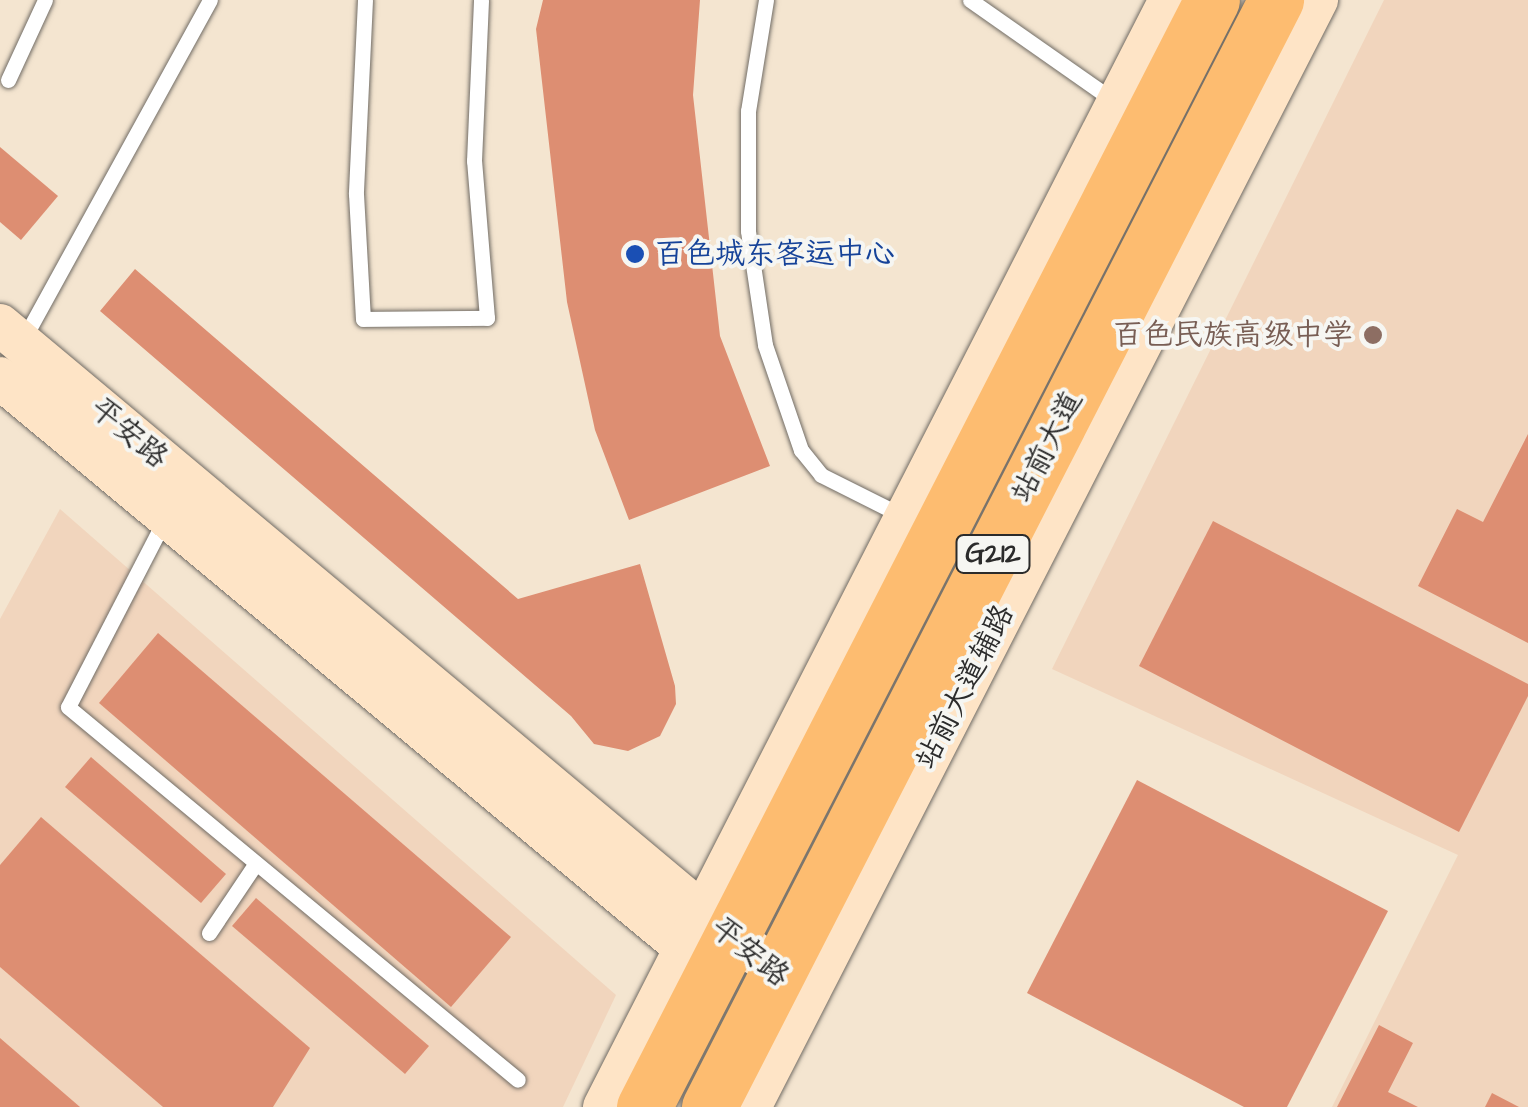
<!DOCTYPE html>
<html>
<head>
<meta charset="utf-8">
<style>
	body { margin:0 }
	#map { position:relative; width:1528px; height:1107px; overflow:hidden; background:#f4e5d0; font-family:"Architects Daughter","LXGW WenKai TC",sans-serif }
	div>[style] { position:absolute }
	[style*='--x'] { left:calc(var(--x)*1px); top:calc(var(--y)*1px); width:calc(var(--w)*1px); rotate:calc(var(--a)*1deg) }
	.built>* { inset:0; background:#f1d5bd }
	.building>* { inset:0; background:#dd8e72 }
	.roads { filter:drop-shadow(0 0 2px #716c65) drop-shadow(0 0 2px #716c65) }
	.lane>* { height:15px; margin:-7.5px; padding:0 7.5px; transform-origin:7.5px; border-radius:7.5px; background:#fff }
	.secondary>* { height:42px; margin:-21px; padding:0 21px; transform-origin:21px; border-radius:21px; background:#fee4c6 }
	.highway>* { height:55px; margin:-27.5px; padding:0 27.5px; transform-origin:27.5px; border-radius:27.5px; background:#fdbc70 }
	.dots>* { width:28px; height:28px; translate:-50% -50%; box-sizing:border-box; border:5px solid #f6f6f2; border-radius:50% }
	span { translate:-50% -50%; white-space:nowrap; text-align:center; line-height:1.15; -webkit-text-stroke:8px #f6f6f2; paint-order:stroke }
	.shield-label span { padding:2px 8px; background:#f6f6f2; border:2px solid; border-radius:8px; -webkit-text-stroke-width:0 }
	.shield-label { font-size:28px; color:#2b2b2b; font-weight:700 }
	.transit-label { font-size:30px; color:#164399 }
	.left { translate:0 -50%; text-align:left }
	.education-label { font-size:30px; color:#785e54 }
	.right { translate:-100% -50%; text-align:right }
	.street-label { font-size:30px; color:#2b2b2b }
</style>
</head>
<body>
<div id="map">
	<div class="built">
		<div style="clip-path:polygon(1384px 0,1528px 0,1528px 1107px,1332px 1107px,1458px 855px,1052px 669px)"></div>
		<div style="clip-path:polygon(60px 509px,616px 995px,563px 1107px,0 1107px,0 619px)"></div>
	</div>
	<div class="building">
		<div style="clip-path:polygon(543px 0,700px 0,693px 95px,720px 336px,770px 466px,629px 520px,595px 430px,567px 302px,536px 29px)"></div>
		<div style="clip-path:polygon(0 147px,58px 196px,21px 240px,0 222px)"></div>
		<div style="clip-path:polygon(135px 269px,518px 599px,640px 564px,675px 686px,676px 704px,660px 736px,628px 751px,594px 744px,571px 716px,100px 311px)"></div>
		<div style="clip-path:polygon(1528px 434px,1528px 643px,1418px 586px,1457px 509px,1483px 522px)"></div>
		<div style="clip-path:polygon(1213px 521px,1528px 684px,1528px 696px,1459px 832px,1139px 666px)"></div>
		<div style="clip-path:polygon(158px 633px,511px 937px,451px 1007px,99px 703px)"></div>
		<div style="clip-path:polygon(91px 757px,226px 874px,201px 903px,65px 787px)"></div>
		<div style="clip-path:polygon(1137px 780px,1388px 911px,1287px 1107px,1244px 1107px,1027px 993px)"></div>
		<div style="clip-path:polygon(41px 817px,310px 1048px,273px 1107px,163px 1107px,0 967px,0 865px)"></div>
		<div style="clip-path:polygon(256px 898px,429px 1046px,405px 1074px,232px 926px)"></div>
		<div style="clip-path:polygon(1379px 1025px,1413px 1043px,1388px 1092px,1418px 1107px,1337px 1107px)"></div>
		<div style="clip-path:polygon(0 1038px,80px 1107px,0 1107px)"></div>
		<div style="clip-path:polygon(1492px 1093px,1519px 1107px,1485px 1107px)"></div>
	</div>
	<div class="roads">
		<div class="lane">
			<div style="--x:365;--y:0;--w:194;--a:92.7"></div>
			<div style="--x:356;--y:194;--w:125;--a:86.8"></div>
			<div style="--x:363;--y:319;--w:124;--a:-0.5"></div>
			<div style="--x:487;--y:318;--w:158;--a:-94.7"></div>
			<div style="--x:474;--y:161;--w:161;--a:-87.5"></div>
			<div style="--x:766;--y:0;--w:112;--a:99.2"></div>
			<div style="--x:748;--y:111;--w:120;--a:90"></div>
			<div style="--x:748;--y:231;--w:115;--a:81.5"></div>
			<div style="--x:765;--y:345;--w:111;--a:71.1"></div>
			<div style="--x:801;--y:450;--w:32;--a:51"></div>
			<div style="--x:821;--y:475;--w:89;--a:26.6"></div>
			<div style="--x:970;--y:0;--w:176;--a:35"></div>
			<div style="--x:8;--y:80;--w:88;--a:-65.2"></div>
			<div style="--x:23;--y:340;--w:388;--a:-61.2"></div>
			<div style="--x:164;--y:521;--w:209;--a:117.3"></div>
			<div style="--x:68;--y:707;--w:584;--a:39.65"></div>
			<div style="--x:209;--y:933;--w:84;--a:-56.1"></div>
		</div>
		<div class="secondary">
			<div style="--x:0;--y:325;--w:953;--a:39.94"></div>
			<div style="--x:731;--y:937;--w:59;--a:34"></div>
			<div style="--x:780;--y:970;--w:28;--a:51"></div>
			<div style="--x:0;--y:378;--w:920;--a:39.75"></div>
			<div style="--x:604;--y:1107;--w:1243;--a:-62.92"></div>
			<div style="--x:750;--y:1107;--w:1244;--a:-62.88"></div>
		</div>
		<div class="highway">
			<div style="--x:644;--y:1107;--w:1244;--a:-62.84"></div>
			<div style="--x:709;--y:1107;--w:1244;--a:-62.88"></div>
		</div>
	</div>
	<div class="dots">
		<div style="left:635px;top:254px;background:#1a4fb4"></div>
		<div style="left:1373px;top:335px;background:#8d6e63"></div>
	</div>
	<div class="shield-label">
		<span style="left:993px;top:554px">G212</span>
	</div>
	<div class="transit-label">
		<span class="left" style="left:655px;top:254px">百色城东客运中心</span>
	</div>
	<div class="education-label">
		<span class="right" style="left:1353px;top:335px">百色民族高级中学</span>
	</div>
	<div class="street-label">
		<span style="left:129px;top:433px;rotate:40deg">平安路</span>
		<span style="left:1047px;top:447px;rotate:-63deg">站前大道</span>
		<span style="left:965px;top:687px;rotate:-63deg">站前大道辅路</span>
		<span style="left:750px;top:952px;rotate:39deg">平安路</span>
	</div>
</div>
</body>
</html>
